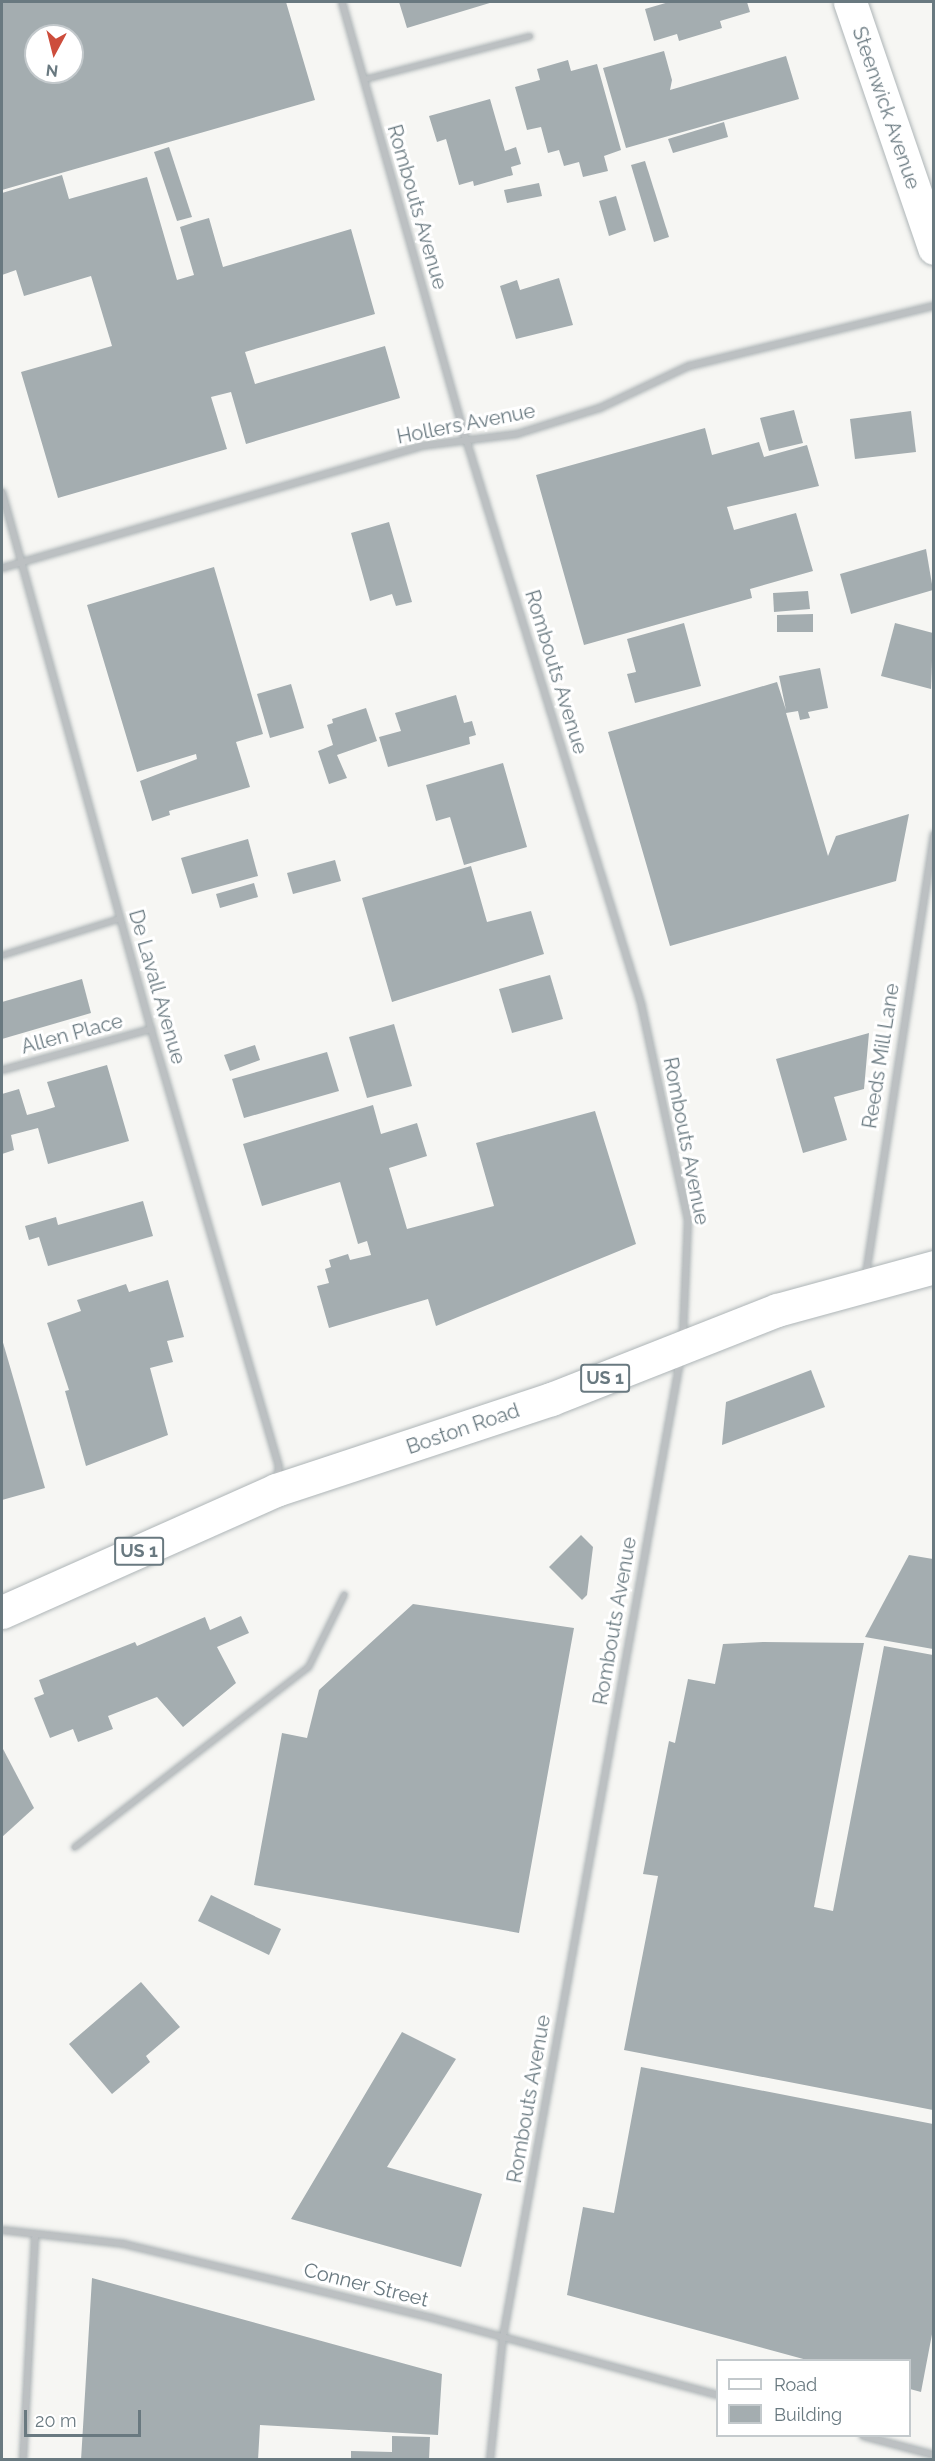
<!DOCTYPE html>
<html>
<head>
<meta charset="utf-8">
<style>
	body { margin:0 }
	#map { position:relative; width:935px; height:2461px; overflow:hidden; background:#f6f6f3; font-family:Raleway,sans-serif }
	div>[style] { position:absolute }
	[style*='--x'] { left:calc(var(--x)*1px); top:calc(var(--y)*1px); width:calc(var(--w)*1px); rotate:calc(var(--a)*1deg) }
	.building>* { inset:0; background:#a4adb0 }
	.roads { filter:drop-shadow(0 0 2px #aeb5b7) drop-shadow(0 0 2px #aeb5b7) }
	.lane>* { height:4.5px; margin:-2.25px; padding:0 2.25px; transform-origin:2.25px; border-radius:2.25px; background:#bcc0c2 }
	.street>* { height:6px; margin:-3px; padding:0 3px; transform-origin:3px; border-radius:3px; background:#bcc0c2 }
	.secondary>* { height:33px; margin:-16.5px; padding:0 16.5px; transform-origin:16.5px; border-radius:16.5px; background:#fff }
	.primary>* { height:33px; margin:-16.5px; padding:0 16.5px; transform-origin:16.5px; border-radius:16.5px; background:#fff }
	span { translate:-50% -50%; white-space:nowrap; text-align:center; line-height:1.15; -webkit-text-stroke:6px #fff; paint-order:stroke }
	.shield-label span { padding:2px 4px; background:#fff; border:2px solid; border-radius:4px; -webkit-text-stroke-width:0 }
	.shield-label { font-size:18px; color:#697980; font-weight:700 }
	.street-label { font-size:20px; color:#697980 }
	.frame { position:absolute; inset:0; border:3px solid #697980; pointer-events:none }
	.legend { position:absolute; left:716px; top:2359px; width:195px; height:78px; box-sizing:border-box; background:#fff; border:2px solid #c3c9cc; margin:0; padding:8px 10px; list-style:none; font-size:18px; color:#697980 }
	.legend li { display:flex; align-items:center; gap:12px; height:30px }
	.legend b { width:30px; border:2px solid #c3c9cc }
	.north { position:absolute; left:24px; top:24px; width:60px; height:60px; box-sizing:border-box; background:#fff; border:2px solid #c3c9cc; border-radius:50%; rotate:187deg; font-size:16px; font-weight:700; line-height:24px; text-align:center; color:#697980 }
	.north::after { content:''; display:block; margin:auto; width:21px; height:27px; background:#cd4d3c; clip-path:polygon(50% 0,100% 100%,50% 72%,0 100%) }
	.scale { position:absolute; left:24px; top:2410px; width:117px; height:27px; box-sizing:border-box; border:3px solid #697980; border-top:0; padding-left:8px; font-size:18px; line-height:21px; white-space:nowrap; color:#697980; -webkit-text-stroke:4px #fff; paint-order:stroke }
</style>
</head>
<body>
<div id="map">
	<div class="building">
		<div style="clip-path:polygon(evenodd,2px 2px,286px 2px,315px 100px,2px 190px,2px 2px,36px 36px,72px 36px,72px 72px,36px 72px,36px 36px)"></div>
		<div style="clip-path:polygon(399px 2px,493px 2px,407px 28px)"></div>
		<div style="clip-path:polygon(669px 2px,747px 2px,750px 12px,720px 21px,722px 28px,679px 41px,677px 34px,654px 41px,645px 9px)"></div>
		<div style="clip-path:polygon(664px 51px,672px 80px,670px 90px,786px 56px,799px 99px,626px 148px,603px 68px)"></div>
		<div style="clip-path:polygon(568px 60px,571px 71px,597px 64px,621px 150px,604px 156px,608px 171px,583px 177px,579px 162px,564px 166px,559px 150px,548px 153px,541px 127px,527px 130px,515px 87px,540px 80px,537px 69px)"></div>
		<div style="clip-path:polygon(490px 99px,505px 151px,516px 147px,521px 164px,511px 167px,513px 175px,474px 186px,473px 181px,459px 185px,446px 139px,437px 142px,429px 116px)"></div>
		<div style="clip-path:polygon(724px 122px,728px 137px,673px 153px,668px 139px)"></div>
		<div style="clip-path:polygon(169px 147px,192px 217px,177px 221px,154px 152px)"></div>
		<div style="clip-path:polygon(645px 161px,669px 237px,654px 242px,631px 165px)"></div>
		<div style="clip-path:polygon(62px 175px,69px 199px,147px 177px,177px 280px,194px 275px,180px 227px,195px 222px,209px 218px,223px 267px,351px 229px,375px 314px,245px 352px,255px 384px,385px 346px,400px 398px,246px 444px,231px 392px,211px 397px,227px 449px,58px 498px,21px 372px,112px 346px,91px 276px,24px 296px,16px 270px,2px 275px,2px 193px)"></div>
		<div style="clip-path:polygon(539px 183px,542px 196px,507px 203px,504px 190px)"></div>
		<div style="clip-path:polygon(616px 196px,626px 230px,609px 236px,599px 201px)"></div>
		<div style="clip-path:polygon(559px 278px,573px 325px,516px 339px,500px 286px,517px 280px,520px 290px)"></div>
		<div style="clip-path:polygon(794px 410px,803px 443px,769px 451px,760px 418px)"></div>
		<div style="clip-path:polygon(911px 411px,916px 452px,855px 459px,850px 419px)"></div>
		<div style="clip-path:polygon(705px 428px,712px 455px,759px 442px,764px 457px,807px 445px,819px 486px,727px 507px,734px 530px,796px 513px,813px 571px,750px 589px,752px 598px,584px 645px,536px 475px)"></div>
		<div style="clip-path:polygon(389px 522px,412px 602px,396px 606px,392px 594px,370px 601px,351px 533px)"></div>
		<div style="clip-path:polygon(926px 549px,933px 590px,851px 614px,840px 574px)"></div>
		<div style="clip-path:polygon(214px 567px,263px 734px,236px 742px,250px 787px,169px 811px,170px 815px,152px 821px,140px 781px,197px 759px,196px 754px,137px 772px,87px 605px)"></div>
		<div style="clip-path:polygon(808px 591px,810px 609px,774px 612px,773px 593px)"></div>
		<div style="clip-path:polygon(813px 614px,813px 632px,777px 632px,777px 615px)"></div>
		<div style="clip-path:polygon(684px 623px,701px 686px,635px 703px,627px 674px,636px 672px,627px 639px)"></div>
		<div style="clip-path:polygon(895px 623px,933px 633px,931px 689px,881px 676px)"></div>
		<div style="clip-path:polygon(820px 668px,828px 708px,808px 712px,810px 718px,800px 720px,798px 711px,786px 713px,828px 856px,836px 836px,909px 814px,896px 881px,670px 946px,608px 732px,777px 682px,786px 710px,779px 676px)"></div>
		<div style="clip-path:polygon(291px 684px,304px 728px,270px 738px,257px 694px)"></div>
		<div style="clip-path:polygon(456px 695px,464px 723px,472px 721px,476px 735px,469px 737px,470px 744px,388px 767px,379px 737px,401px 731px,395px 713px)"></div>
		<div style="clip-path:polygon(366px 708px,377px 741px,337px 755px,347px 778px,329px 784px,318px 751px,333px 745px,327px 725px,333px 723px,332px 719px)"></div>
		<div style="clip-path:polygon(503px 763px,527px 847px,464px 865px,450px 817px,436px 821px,426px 785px)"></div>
		<div style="clip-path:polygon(248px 839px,258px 876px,192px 894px,181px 858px)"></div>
		<div style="clip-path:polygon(335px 860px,341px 881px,293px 894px,287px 873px)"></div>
		<div style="clip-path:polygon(471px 866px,487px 922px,531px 911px,544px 954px,392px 1002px,362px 898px)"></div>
		<div style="clip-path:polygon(254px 883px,258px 897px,220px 908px,216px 894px)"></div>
		<div style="clip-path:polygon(550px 975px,563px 1019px,512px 1033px,499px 989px)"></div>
		<div style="clip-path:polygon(82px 979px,91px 1013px,2px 1039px,2px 1002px)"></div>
		<div style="clip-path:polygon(394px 1024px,412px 1086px,367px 1098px,349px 1037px)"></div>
		<div style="clip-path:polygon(869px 1033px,864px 1089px,834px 1097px,847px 1140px,803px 1153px,776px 1059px)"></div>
		<div style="clip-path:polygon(255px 1045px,260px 1060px,230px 1071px,224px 1055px)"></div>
		<div style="clip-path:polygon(327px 1052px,339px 1091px,244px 1118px,232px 1079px)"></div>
		<div style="clip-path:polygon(107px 1065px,129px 1141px,48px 1164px,38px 1128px,11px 1135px,14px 1150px,2px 1154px,2px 1094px,19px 1089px,27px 1115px,42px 1111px,55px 1107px,47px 1082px)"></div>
		<div style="clip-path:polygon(373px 1105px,381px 1134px,417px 1123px,427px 1156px,389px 1168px,407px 1229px,494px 1206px,476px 1143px,595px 1111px,636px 1244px,436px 1326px,428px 1299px,329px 1328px,317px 1286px,329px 1283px,325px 1269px,331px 1267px,329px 1260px,348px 1254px,350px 1260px,371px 1255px,367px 1241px,358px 1244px,340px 1182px,262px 1206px,243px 1144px)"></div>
		<div style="clip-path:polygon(143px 1201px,153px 1236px,48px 1266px,39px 1237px,29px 1240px,25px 1226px,56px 1217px,58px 1225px)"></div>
		<div style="clip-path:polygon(168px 1280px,184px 1337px,167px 1341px,173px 1362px,150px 1368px,168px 1435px,86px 1466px,65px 1391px,69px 1390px,47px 1323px,81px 1311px,77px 1300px,126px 1284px,129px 1292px)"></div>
		<div style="clip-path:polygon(2px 1339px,45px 1488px,2px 1500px)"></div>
		<div style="clip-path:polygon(811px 1370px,825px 1407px,722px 1445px,726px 1402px)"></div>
		<div style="clip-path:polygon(581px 1535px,593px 1547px,587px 1595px,582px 1600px,549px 1567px)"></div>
		<div style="clip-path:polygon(909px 1555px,933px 1559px,933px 1649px,865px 1637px)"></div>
		<div style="clip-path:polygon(413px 1604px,574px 1628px,519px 1933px,254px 1885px,282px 1733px,307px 1738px,319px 1690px)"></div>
		<div style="clip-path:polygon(241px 1616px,249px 1633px,217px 1647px,236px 1683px,183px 1727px,157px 1697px,108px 1716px,113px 1729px,78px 1742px,73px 1729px,50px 1738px,34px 1698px,44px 1694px,39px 1680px,135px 1642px,137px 1646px,205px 1617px,210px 1630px)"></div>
		<div style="clip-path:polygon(763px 1642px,864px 1643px,814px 1907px,833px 1911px,884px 1646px,933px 1655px,933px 2110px,624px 2050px,658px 1876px,643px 1874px,669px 1741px,675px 1743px,688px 1679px,715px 1684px,723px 1644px)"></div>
		<div style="clip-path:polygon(2px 1747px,34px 1808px,2px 1837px)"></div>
		<div style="clip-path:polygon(211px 1895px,281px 1929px,269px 1955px,198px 1921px)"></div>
		<div style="clip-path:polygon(141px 1982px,180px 2027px,146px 2056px,150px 2062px,112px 2094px,69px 2044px)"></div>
		<div style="clip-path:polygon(402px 2032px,456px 2059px,387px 2167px,482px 2194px,461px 2267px,291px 2219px)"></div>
		<div style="clip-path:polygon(641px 2067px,933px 2124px,933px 2329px,921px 2392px,910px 2389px,910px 2360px,807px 2360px,567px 2295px,583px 2207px,614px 2213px)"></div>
		<div style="clip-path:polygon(92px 2278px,442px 2374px,438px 2435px,260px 2425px,258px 2460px,81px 2460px)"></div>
		<div style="clip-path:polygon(392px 2436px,430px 2437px,429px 2460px,351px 2460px,351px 2451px,392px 2452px)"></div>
	</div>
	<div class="roads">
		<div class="lane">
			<div style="--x:364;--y:79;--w:171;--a:-14.6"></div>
			<div style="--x:2;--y:955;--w:124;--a:-17.4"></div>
			<div style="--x:74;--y:1847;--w:295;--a:-37.6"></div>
			<div style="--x:308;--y:1667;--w:81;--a:-63.7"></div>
		</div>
		<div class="street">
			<div style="--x:342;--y:2;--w:454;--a:74.2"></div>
			<div style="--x:466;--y:439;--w:591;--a:72.76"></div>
			<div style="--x:641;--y:1003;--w:222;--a:77.8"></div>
			<div style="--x:688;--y:1220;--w:116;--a:92.5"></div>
			<div style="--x:2;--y:492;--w:557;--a:74.49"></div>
			<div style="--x:151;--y:1029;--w:455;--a:73.7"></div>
			<div style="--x:279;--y:1466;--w:12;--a:99"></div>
			<div style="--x:2;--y:568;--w:436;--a:-16.2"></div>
			<div style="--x:421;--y:446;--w:97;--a:-7.1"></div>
			<div style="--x:517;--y:434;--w:87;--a:-17.4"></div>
			<div style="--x:600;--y:408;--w:98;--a:-25.3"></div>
			<div style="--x:689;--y:366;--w:252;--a:-13.8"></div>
			<div style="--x:2;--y:1070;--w:155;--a:-15.4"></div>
			<div style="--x:866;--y:1274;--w:445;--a:-81.2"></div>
			<div style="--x:2;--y:2230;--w:123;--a:6.5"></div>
			<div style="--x:124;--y:2244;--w:317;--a:13.5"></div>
			<div style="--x:432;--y:2318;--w:296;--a:15.1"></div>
			<div style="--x:863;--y:2436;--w:73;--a:15"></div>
			<div style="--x:23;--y:2460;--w:223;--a:-86.9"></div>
			<div style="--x:490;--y:2460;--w:124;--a:-84"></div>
			<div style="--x:503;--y:2337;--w:992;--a:-79.72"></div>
		</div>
		<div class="secondary">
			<div style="--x:850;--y:2;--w:260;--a:71.1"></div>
		</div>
		<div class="primary">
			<div style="--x:2;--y:1612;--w:300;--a:-24"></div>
			<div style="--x:276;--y:1490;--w:290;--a:-18.3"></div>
			<div style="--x:551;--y:1399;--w:243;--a:-21.5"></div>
			<div style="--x:777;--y:1310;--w:163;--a:-15.3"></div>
		</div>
	</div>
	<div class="shield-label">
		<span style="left:605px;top:1378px">US 1</span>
		<span style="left:139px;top:1551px">US 1</span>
	</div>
	<div class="street-label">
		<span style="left:886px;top:108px;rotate:71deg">Steenwick Avenue</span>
		<span style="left:417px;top:207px;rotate:74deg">Rombouts Avenue</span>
		<span style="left:466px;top:424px;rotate:-11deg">Hollers Avenue</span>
		<span style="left:556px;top:672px;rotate:73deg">Rombouts Avenue</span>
		<span style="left:157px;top:987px;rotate:74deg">De Lavall Avenue</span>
		<span style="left:72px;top:1034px;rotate:-15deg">Allen Place</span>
		<span style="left:881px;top:1056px;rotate:-81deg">Reeds Mill Lane</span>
		<span style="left:686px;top:1141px;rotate:79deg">Rombouts Avenue</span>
		<span style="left:463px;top:1429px;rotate:-19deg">Boston Road</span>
		<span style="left:615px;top:1621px;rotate:-80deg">Rombouts Avenue</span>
		<span style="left:529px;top:2099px;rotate:-80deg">Rombouts Avenue</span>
		<span style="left:366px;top:2285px;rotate:14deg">Conner Street</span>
	</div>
	<div class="frame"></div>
	<ul class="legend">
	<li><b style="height:8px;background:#fff"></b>Road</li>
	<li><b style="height:16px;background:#a4adb0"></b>Building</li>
	</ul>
	<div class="north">N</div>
	<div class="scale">20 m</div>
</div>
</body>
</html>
